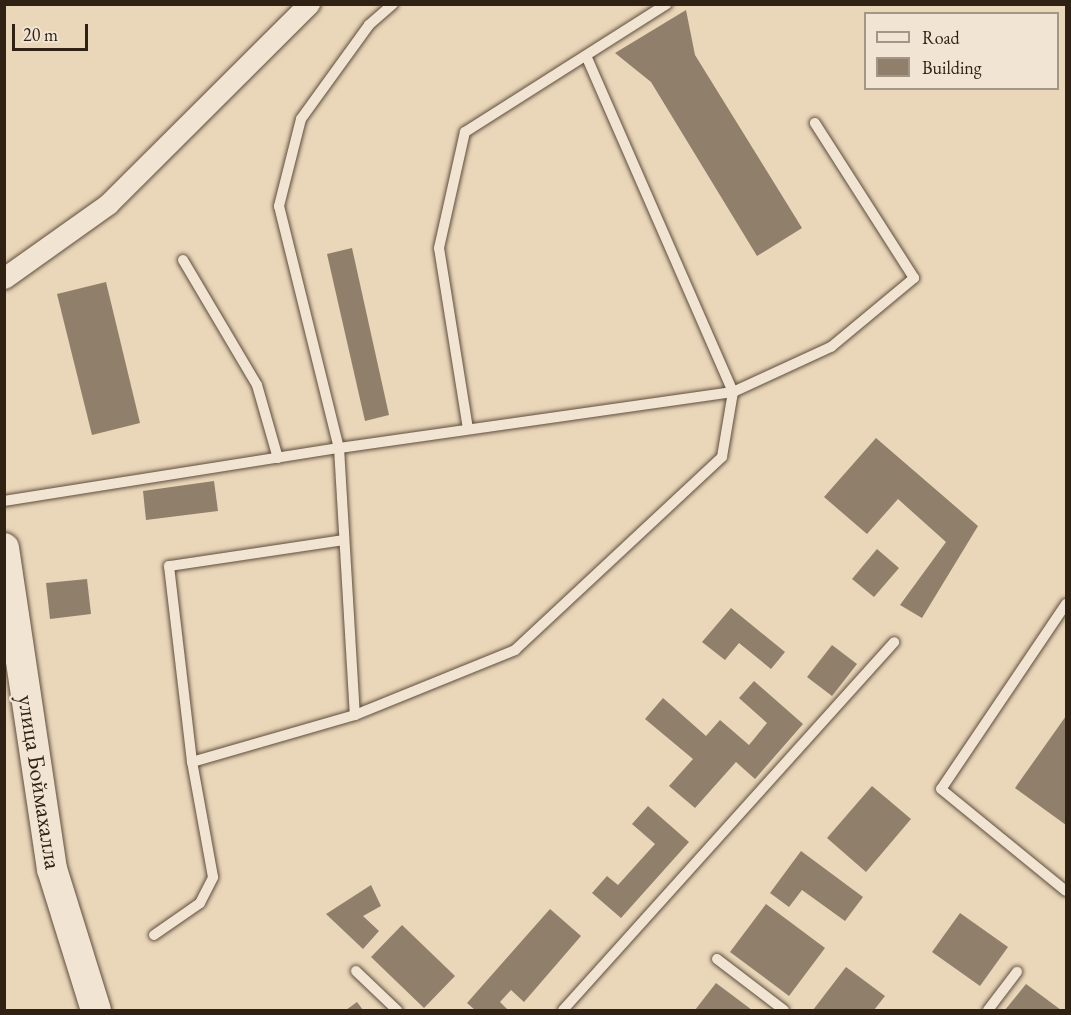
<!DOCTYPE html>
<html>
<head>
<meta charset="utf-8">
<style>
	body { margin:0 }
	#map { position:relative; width:1071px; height:1015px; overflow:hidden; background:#ead6b9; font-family:"EB Garamond",serif }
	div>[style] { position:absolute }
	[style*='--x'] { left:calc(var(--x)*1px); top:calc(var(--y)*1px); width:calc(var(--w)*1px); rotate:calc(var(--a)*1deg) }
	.building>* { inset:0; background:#907f6a }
	.roads { filter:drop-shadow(0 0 2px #5e4e3d) drop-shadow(0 0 2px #5e4e3d) }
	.service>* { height:10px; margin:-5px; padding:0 5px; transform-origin:5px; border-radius:5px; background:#f1e4d2 }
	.minor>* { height:21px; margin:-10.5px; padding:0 10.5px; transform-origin:10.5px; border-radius:10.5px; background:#f1e4d2 }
	.secondary>* { height:30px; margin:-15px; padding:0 15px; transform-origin:15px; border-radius:15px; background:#f1e4d2 }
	span { translate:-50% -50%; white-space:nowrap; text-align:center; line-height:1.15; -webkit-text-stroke:5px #f1e4d2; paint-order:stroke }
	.street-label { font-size:24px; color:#2f2114 }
	.frame { position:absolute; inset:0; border:6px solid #2f2114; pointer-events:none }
	.legend { position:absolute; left:864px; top:12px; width:195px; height:78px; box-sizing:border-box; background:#f1e4d2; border:2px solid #a39686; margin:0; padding:8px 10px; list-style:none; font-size:18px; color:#2f2114 }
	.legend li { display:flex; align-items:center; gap:12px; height:30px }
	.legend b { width:30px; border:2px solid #a39686 }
	.scale { position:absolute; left:12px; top:24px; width:76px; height:27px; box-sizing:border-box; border:3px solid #2f2114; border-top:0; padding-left:8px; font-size:18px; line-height:21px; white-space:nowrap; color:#2f2114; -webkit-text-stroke:4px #f1e4d2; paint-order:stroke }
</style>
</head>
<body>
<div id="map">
	<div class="building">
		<div style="clip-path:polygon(686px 10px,695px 55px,802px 228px,757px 256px,651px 82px,615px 53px)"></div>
		<div style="clip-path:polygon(352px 248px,389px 415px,365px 421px,327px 254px)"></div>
		<div style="clip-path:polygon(106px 282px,140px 423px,92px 435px,57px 294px)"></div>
		<div style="clip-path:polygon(876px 438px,978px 526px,922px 618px,900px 605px,946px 542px,898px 499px,867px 534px,824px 497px)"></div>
		<div style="clip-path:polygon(214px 481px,218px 511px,146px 520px,143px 491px)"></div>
		<div style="clip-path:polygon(877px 549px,899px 568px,874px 597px,852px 579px)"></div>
		<div style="clip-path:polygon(87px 579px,91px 614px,50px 619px,46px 583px)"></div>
		<div style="clip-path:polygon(731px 608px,785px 652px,771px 669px,739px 643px,725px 660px,702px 642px)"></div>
		<div style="clip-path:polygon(832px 645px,857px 664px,832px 696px,807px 677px)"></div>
		<div style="clip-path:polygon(754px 681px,803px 724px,755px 779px,736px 762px,695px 808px,669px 786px,693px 759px,645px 719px,663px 698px,706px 736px,720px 720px,749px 745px,767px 723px,739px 698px)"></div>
		<div style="clip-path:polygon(1066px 716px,1066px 825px,1015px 788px)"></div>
		<div style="clip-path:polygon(872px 786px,911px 819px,866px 872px,827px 838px)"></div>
		<div style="clip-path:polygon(648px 806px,689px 842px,621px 918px,592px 893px,607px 876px,618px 885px,655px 844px,632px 824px)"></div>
		<div style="clip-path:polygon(801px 851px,863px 897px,845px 921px,802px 890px,789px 907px,770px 893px)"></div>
		<div style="clip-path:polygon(371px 885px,381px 906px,363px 916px,379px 931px,363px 949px,326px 914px)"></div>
		<div style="clip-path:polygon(766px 904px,825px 948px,789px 996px,730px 952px)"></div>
		<div style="clip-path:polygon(550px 909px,581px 936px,524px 1002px,511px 990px,500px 1002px,508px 1010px,475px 1010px,467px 1003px)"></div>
		<div style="clip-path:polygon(960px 913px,1008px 947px,980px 986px,932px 952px)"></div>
		<div style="clip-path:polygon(402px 925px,455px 976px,424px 1008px,371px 957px)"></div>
		<div style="clip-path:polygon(846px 967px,885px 996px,874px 1010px,813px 1010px)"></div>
		<div style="clip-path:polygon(716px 983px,752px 1010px,695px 1010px)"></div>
		<div style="clip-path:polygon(1026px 984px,1061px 1010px,1005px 1010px)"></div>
		<div style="clip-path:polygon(357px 1002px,363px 1010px,346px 1010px)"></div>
	</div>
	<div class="roads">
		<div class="service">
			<div style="--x:393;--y:4;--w:32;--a:139"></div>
			<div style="--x:369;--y:25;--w:116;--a:125.9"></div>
			<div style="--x:301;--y:119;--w:90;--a:104.2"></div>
			<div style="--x:279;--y:206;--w:249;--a:76.1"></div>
			<div style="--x:339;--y:448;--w:398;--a:-8.1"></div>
			<div style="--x:733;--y:392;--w:108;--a:-24.7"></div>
			<div style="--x:831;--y:347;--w:108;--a:-39.7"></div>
			<div style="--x:914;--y:278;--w:184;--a:-122.6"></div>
			<div style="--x:183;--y:260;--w:145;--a:59.4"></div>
			<div style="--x:257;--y:385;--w:76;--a:74"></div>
			<div style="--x:468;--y:429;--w:183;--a:-99.1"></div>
			<div style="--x:439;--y:248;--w:119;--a:-77.4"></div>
			<div style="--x:465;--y:132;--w:239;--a:-32.4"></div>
			<div style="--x:4;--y:501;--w:339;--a:-9"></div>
			<div style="--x:339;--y:448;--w:267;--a:86.6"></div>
			<div style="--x:344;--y:540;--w:177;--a:171.5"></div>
			<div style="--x:169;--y:566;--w:197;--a:83.3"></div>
			<div style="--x:192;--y:762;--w:170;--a:-16.1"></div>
			<div style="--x:355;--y:715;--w:173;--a:-22.1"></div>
			<div style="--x:515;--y:650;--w:283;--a:-43"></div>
			<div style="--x:722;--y:457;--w:66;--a:-80.4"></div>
			<div style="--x:733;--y:392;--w:367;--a:-113.6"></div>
			<div style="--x:1066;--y:604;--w:223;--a:124"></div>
			<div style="--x:941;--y:789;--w:161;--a:39.2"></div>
			<div style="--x:154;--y:935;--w:56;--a:-34.8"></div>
			<div style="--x:200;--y:903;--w:29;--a:-63"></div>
			<div style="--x:213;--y:877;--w:117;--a:-100.3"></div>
			<div style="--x:717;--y:959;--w:84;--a:37.3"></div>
			<div style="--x:356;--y:971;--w:57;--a:43.6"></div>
			<div style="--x:563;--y:1010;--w:495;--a:-48"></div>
			<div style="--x:988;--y:1010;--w:48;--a:-52.7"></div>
		</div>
		<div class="minor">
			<div style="--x:4;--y:278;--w:128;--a:-35.4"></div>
			<div style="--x:108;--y:204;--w:284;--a:-44.9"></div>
		</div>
		<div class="secondary">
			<div style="--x:4;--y:548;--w:325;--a:81.5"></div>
			<div style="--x:52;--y:869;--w:148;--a:72.7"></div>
		</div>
	</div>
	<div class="street-label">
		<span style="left:40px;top:782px;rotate:81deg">улица Боймахалла</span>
	</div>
	<div class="frame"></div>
	<ul class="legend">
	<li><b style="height:8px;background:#f1e4d2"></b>Road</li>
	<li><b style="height:16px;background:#907f6a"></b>Building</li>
	</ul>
	<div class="scale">20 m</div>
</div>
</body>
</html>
